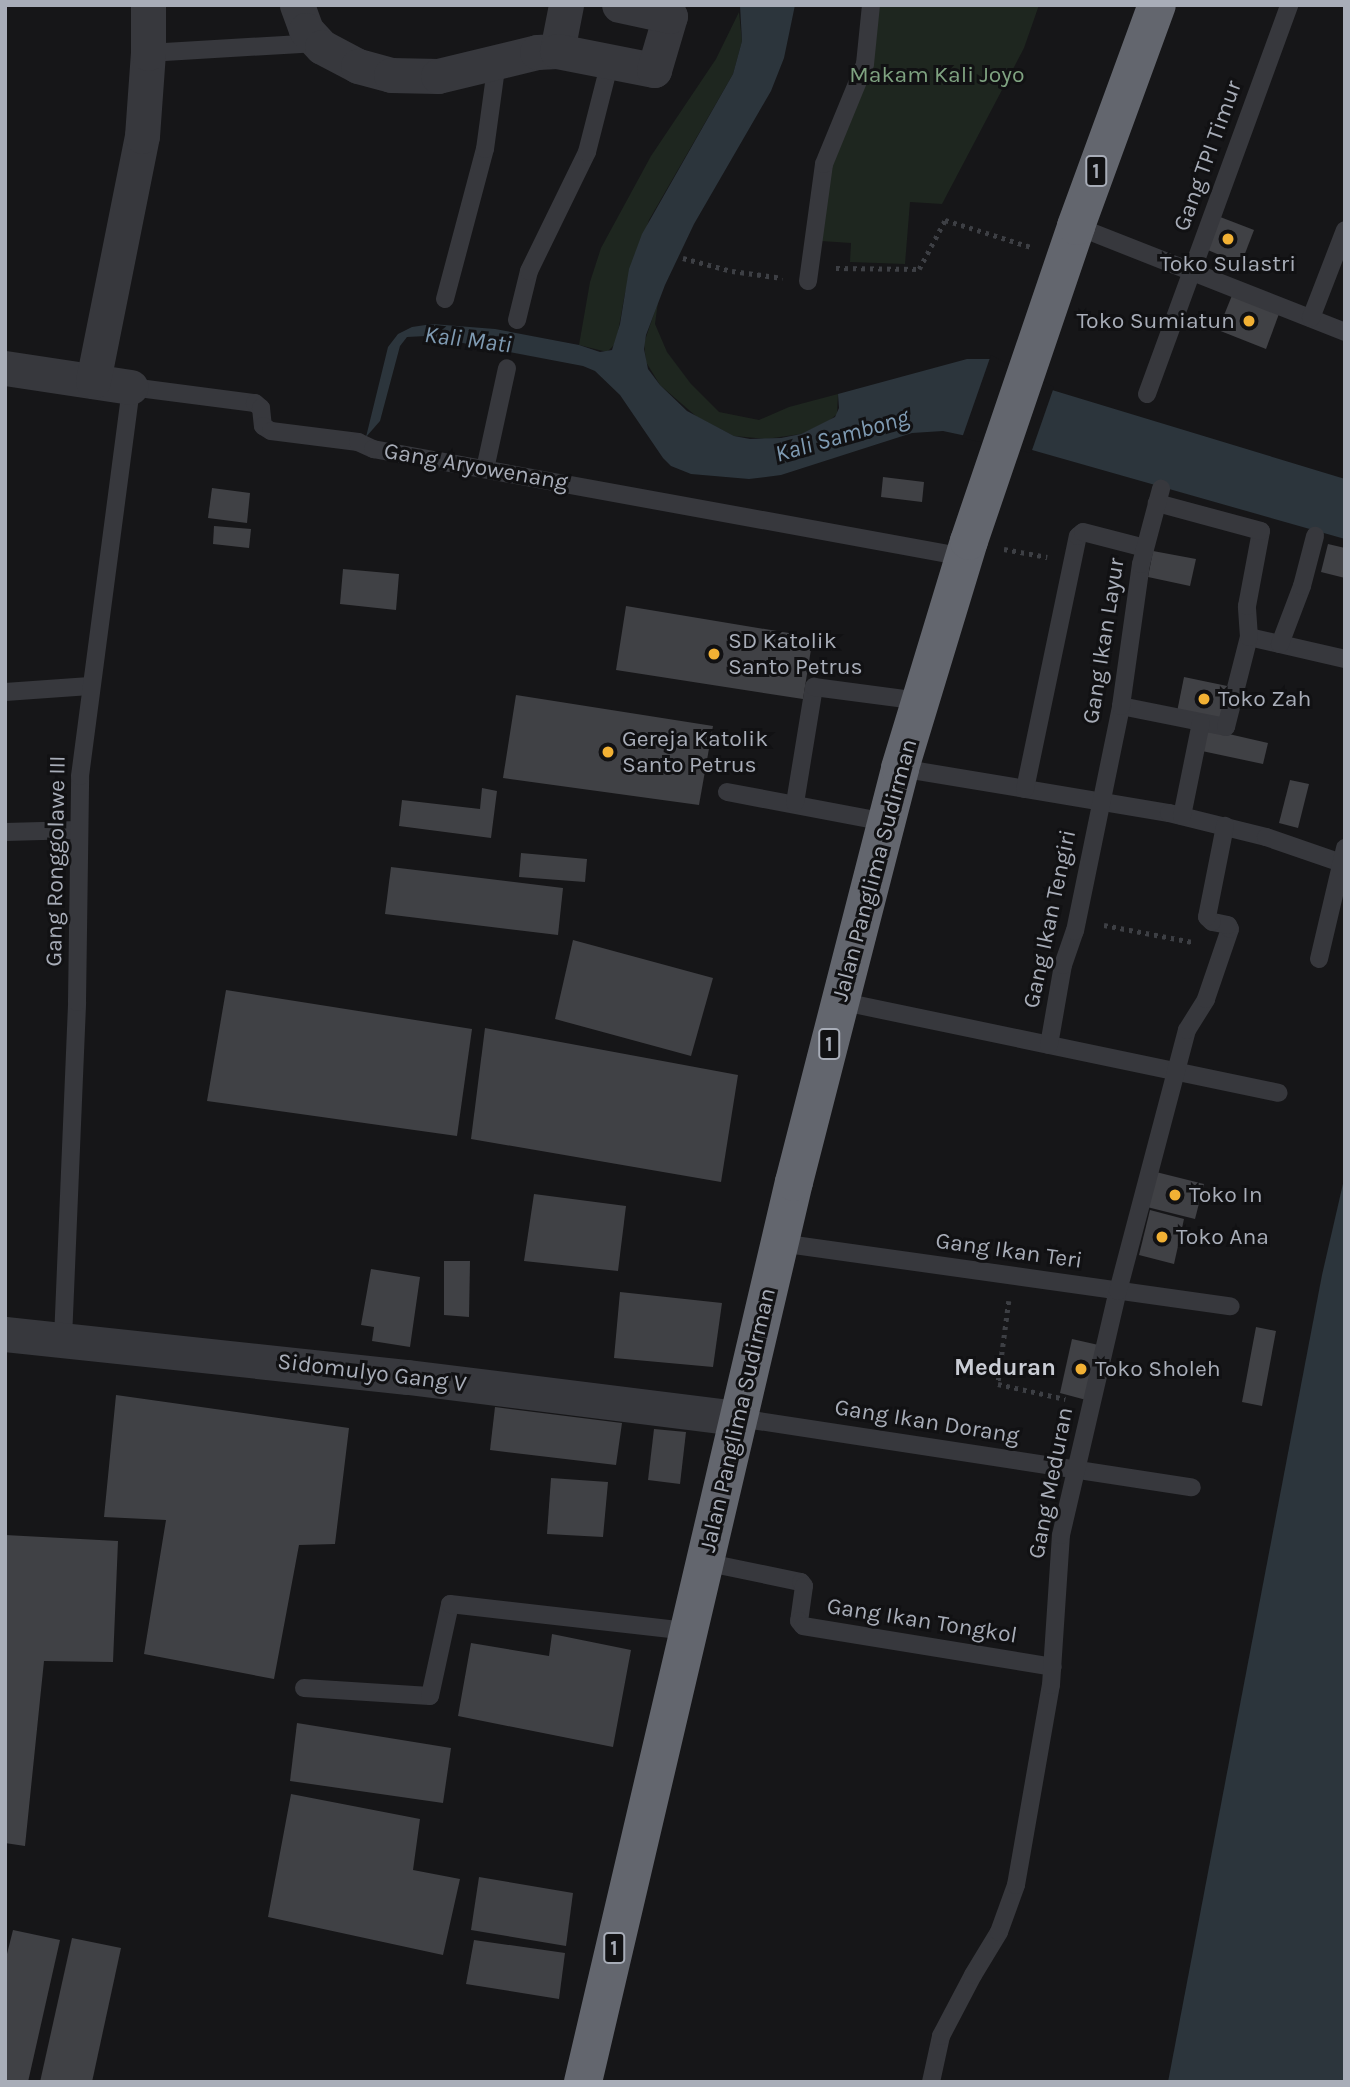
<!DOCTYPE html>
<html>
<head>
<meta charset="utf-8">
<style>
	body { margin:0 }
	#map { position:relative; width:1350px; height:2087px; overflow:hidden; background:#161618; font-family:Karla,sans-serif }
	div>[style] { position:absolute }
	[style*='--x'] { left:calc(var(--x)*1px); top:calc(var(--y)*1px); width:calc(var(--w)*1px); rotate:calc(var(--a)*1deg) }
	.green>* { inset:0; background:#1e261f }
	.water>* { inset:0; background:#2c353c }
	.pier>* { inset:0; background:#161618 }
	.building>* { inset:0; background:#404145 }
	.path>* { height:4.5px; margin-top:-2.25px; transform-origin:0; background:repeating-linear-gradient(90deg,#3d3f44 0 3.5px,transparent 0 8.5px) }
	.lane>* { height:18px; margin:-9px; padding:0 9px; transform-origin:9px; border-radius:9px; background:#37383d }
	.street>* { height:35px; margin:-17.5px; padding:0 17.5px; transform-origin:17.5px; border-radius:17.5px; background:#37383d }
	.highway>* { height:38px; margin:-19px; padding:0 19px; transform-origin:19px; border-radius:19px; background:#63666e }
	.dots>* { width:19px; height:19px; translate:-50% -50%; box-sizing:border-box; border:4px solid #111113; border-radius:50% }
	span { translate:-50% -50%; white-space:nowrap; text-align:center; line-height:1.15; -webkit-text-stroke:6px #111113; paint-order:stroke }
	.shield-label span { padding:2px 5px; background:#111113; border:2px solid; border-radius:5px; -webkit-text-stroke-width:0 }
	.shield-label { font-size:21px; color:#a8adb8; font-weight:700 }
	.park-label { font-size:23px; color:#7fa381 }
	.street-label { font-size:23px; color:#a8adb8 }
	.poi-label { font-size:23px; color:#a8adb8 }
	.right { translate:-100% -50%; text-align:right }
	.left { translate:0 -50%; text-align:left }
	.water-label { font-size:24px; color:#7f9bb3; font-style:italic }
	.neighbourhood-label { font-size:24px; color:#c9ccd4; font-weight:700 }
	.frame { position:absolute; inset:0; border:7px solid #a8adb8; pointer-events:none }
</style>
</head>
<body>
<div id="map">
	<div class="green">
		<div style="clip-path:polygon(878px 5px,1039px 5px,1024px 48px,942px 204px,910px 202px,905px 264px,850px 262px,851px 243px,821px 241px,831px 162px,873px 58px)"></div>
		<div style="clip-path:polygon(739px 12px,742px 41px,733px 74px,649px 220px,625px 293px,616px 343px,607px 352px,579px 345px,590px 282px,601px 248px,651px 156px,716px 59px)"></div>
		<div style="clip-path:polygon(658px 302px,655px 324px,667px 352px,691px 384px,719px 412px,759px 420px,789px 407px,838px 394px,837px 414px,829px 421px,801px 434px,766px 439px,734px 436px,697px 417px,660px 385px,646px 362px,644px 343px)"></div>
	</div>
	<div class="water">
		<div style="clip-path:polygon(740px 5px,795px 5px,784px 58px,771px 91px,694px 224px,665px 285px,646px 335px,644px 349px,648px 369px,660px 385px,687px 411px,734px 436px,750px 439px,781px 438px,801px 434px,835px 417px,839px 408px,838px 394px,967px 359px,993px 359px,1052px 390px,1345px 479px,1345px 539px,1032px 450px,943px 431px,912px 433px,781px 475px,749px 479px,691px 474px,671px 466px,663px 458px,620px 395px,595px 371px,583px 366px,426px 336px,407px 337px,400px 346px,380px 421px,366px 437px,388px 347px,398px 334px,412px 327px,432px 324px,495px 329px,579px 345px,600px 352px,612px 350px,620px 324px,629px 269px,642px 234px,733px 74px,742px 41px)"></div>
		<div style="clip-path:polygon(1345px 1175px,1345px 2082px,1168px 2082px,1322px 1275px)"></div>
	</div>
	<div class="pier">
		<div style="clip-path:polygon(991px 355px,1054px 387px,1031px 453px,962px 438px)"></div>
	</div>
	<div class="building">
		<div style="clip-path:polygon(1215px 215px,1254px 230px,1241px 264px,1203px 248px)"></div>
		<div style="clip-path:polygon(1233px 293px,1280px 311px,1266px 349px,1218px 330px)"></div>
		<div style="clip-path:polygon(883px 477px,924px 482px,922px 502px,881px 497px)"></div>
		<div style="clip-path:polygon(212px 488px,250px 493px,247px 523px,208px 518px)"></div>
		<div style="clip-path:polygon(214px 526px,251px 529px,249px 548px,213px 544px)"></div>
		<div style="clip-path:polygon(1328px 544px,1345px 548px,1345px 578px,1321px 572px)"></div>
		<div style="clip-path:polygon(1153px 551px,1196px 559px,1190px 586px,1148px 577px)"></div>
		<div style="clip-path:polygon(343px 569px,399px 574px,396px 610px,340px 604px)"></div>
		<div style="clip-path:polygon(626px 606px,813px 637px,803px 699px,616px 670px)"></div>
		<div style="clip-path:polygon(1184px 677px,1232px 687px,1224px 722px,1177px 712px)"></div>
		<div style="clip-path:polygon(516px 695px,713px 726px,699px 805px,503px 778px)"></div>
		<div style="clip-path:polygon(1207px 729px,1268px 743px,1263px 764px,1202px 751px)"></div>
		<div style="clip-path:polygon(1290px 780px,1309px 784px,1298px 828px,1279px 823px)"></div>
		<div style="clip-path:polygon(482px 788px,497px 791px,491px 838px,399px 826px,402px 800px,480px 809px)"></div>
		<div style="clip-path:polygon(521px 853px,587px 859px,585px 882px,519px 877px)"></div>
		<div style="clip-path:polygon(391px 867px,563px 888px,558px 935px,385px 914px)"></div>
		<div style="clip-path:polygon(573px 940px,713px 978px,691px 1056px,555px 1019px)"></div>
		<div style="clip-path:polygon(226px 990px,472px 1029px,457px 1136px,207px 1101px)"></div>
		<div style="clip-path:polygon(485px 1028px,738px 1075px,721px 1182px,471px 1139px)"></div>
		<div style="clip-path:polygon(1156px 1172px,1204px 1184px,1195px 1219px,1147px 1207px)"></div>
		<div style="clip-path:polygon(534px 1194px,626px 1206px,618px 1271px,524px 1261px)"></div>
		<div style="clip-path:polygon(1150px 1210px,1184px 1219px,1174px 1264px,1139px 1255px)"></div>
		<div style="clip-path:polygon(444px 1261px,470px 1261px,469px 1317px,444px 1315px)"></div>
		<div style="clip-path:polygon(371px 1269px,420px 1277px,410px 1347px,372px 1341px,374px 1327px,361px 1325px)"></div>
		<div style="clip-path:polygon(620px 1292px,722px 1303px,713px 1367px,614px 1358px)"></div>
		<div style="clip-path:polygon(1256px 1327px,1276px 1331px,1262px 1406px,1242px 1402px)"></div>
		<div style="clip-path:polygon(1072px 1339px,1103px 1346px,1090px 1401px,1060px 1393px)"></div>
		<div style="clip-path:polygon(116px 1395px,349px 1428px,335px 1544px,299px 1545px,274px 1679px,144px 1654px,166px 1520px,104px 1517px)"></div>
		<div style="clip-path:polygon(495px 1407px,622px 1423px,616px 1465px,490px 1450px)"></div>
		<div style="clip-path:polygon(654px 1429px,686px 1432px,680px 1484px,648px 1480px)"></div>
		<div style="clip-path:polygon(551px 1478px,608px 1482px,603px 1537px,547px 1534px)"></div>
		<div style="clip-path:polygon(5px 1535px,118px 1541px,113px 1662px,44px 1661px,25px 1846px,5px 1843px)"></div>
		<div style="clip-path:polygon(552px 1634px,631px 1650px,613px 1747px,458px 1716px,471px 1643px,549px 1656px)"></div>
		<div style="clip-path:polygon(297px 1723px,451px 1748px,443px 1803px,290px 1781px)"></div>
		<div style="clip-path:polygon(291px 1794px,420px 1819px,413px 1870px,460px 1879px,443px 1955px,268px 1917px)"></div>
		<div style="clip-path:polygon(479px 1877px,573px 1893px,566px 1946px,471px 1930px)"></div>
		<div style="clip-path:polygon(13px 1930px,60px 1940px,28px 2082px,5px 2082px,5px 1962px)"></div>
		<div style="clip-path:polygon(72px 1938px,121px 1948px,92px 2082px,40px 2082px)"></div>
		<div style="clip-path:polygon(474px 1940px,565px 1953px,559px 1999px,466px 1984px)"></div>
	</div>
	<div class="path">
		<div style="--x:683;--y:258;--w:51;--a:14.9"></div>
		<div style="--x:732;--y:271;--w:51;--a:7.8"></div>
		<div style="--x:836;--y:268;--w:83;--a:0.7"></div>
		<div style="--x:919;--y:269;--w:55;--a:-62"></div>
		<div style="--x:945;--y:220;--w:90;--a:17.4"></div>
		<div style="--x:1004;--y:549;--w:44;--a:10.5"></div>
		<div style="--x:1104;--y:925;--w:90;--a:10.9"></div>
		<div style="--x:1009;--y:1301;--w:84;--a:97.5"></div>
		<div style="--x:998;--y:1384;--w:69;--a:12.6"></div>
	</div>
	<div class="lane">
		<div style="--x:148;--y:53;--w:170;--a:-3.4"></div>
		<div style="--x:1076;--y:226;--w:289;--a:21.5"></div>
		<div style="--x:808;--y:281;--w:118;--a:-82.2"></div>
		<div style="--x:824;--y:164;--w:108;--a:-67.7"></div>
		<div style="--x:865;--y:64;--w:59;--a:-84.2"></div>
		<div style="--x:445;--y:299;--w:155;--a:-75.1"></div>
		<div style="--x:485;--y:149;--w:89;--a:-82.2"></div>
		<div style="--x:1311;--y:318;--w:94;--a:-68.9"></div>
		<div style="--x:517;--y:320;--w:50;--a:-76.2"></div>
		<div style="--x:529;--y:271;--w:132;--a:-64"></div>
		<div style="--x:587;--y:152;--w:93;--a:-75.7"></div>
		<div style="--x:1147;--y:394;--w:414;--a:-69.9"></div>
		<div style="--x:485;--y:469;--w:103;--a:-77.7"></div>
		<div style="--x:1249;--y:637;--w:98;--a:12.9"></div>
		<div style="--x:1280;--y:644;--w:62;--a:-69.2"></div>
		<div style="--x:1302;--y:586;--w:52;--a:-75.4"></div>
		<div style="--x:5;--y:692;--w:85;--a:-4"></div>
		<div style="--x:1121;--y:706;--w:107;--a:11.3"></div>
		<div style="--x:1226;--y:727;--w:93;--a:-75.7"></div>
		<div style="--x:1249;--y:637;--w:31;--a:-94"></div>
		<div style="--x:1247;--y:606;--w:76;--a:-79.4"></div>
		<div style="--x:1261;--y:531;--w:108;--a:-164.9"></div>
		<div style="--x:900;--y:768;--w:273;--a:9.5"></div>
		<div style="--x:1169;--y:813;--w:100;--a:13.9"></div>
		<div style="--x:1266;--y:837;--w:79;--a:19.1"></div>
		<div style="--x:1025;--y:789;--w:258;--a:-78.2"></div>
		<div style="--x:1078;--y:536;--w:6;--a:-39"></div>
		<div style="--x:1083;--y:532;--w:64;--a:14.5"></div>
		<div style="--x:727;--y:792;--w:162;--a:10.7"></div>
		<div style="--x:795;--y:803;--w:118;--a:-80.7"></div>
		<div style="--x:814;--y:687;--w:108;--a:7.5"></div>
		<div style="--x:1182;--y:816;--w:95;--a:-78.5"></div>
		<div style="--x:5;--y:832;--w:74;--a:-1.5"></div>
		<div style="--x:1319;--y:959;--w:114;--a:-76.8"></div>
		<div style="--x:839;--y:1001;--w:449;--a:11.8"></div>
		<div style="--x:1049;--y:1045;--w:81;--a:-80.1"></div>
		<div style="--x:1063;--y:965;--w:36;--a:-71"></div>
		<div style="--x:1075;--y:931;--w:230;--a:-78.4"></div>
		<div style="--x:1121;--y:706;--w:143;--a:-82"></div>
		<div style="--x:1141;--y:564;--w:78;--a:-75.1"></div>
		<div style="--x:780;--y:1243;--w:455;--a:8"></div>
		<div style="--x:63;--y:1339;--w:337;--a:-87.6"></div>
		<div style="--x:77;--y:1002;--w:226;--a:-89.2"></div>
		<div style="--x:80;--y:776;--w:392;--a:-82.5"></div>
		<div style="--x:131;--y:387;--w:125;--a:7.4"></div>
		<div style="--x:255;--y:403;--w:8;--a:40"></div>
		<div style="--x:261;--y:408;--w:18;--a:84"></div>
		<div style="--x:263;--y:426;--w:9;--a:32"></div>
		<div style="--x:271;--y:431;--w:88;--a:7.2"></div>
		<div style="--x:358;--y:442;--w:17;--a:25"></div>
		<div style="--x:373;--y:449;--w:602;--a:10.34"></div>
		<div style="--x:739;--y:1418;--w:458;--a:8.7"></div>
		<div style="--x:704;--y:1562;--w:99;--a:11.7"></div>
		<div style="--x:801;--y:1582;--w:5;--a:53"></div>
		<div style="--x:804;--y:1586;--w:35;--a:98"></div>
		<div style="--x:799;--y:1621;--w:6;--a:51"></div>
		<div style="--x:803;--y:1626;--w:253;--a:9.3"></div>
		<div style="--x:304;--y:1688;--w:126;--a:3.6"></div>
		<div style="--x:430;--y:1696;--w:94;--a:-77.7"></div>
		<div style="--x:450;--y:1604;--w:240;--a:6.5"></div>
		<div style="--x:931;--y:2082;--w:47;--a:-77.7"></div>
		<div style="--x:941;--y:2036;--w:69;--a:-62.3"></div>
		<div style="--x:973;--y:1975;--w:50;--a:-58.8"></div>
		<div style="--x:999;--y:1932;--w:50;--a:-70.1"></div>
		<div style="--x:1016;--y:1885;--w:203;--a:-80.1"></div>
		<div style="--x:1051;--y:1685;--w:150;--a:-86.2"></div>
		<div style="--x:1061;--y:1535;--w:251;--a:-76.9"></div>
		<div style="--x:1118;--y:1291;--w:270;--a:-75.2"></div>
		<div style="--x:1187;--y:1030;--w:36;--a:-58"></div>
		<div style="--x:1206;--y:999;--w:74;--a:-71.1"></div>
		<div style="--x:1230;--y:929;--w:4;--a:-117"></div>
		<div style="--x:1228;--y:925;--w:16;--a:-169"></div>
		<div style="--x:1212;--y:922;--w:7;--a:-135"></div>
		<div style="--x:1207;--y:917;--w:93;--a:-78.8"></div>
	</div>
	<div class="street">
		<div style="--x:297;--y:5;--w:27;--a:70"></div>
		<div style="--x:306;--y:30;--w:23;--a:47"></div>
		<div style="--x:322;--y:47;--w:41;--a:27.8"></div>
		<div style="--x:358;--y:66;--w:34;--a:15"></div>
		<div style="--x:391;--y:75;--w:47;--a:1.2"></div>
		<div style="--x:438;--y:76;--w:102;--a:-13.6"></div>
		<div style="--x:537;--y:52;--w:20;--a:-3"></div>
		<div style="--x:566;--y:5;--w:47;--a:101.1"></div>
		<div style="--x:557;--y:51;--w:99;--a:11.1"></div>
		<div style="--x:654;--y:70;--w:56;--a:-73.5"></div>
		<div style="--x:670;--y:16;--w:52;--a:-167.8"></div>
		<div style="--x:5;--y:368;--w:127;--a:8.6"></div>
		<div style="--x:93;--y:381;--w:250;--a:-78.7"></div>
		<div style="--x:142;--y:136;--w:83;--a:-85.9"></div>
		<div style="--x:148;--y:53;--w:48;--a:-90"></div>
		<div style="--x:5;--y:1334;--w:405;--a:6.1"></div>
		<div style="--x:408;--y:1377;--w:334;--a:7.1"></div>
	</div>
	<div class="highway">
		<div style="--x:583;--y:2082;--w:924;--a:-76.81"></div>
		<div style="--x:794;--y:1182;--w:427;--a:-75.6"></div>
		<div style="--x:900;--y:768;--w:237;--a:-73.1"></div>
		<div style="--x:969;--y:541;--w:333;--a:-71.2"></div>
		<div style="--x:1076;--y:226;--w:235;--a:-69.9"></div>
	</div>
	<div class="dots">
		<div style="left:1228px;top:239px;background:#f2b134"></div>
		<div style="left:1249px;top:321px;background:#f2b134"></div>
		<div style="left:714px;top:654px;background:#f2b134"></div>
		<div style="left:1204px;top:699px;background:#f2b134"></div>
		<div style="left:608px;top:752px;background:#f2b134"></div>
		<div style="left:1175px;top:1195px;background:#f2b134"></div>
		<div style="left:1162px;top:1237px;background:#f2b134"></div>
		<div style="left:1081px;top:1369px;background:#f2b134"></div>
	</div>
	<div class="shield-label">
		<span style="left:1096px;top:171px">1</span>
		<span style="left:829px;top:1044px">1</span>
		<span style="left:614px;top:1948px">1</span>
	</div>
	<div class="park-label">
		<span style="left:937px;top:75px">Makam Kali Joyo</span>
	</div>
	<div class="street-label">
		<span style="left:1208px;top:156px;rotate:-70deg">Gang TPI Timur</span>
		<span style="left:476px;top:467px;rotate:10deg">Gang Aryowenang</span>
		<span style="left:1104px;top:641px;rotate:-81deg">Gang Ikan Layur</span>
		<span style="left:56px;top:861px;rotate:-89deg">Gang Ronggolawe III</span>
		<span style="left:875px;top:870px;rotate:-75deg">Jalan Panglima Sudirman</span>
		<span style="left:1050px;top:919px;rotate:-78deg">Gang Ikan Tengiri</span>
		<span style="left:1009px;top:1251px;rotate:8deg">Gang Ikan Teri</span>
		<span style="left:372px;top:1373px;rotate:7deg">Sidomulyo Gang V</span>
		<span style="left:738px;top:1420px;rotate:-77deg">Jalan Panglima Sudirman</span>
		<span style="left:927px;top:1422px;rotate:9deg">Gang Ikan Dorang</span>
		<span style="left:1051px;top:1483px;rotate:-79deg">Gang Meduran</span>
		<span style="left:922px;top:1621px;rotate:9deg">Gang Ikan Tongkol</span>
	</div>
	<div class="poi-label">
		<span style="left:1228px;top:264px">Toko Sulastri</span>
		<span class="right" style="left:1235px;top:321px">Toko Sumiatun</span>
		<span class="left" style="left:728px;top:654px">SD Katolik<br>Santo Petrus</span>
		<span class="left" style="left:1218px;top:699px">Toko Zah</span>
		<span class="left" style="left:622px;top:752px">Gereja Katolik<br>Santo Petrus</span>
		<span class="left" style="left:1189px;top:1195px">Toko In</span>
		<span class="left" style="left:1176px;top:1237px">Toko Ana</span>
		<span class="left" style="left:1095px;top:1369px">Toko Sholeh</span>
	</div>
	<div class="water-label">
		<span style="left:468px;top:340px;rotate:7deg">Kali Mati</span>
		<span style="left:842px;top:436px;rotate:-16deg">Kali Sambong</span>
	</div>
	<div class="neighbourhood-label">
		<span style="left:1005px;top:1368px">Meduran</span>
	</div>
	<div class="frame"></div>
</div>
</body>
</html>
